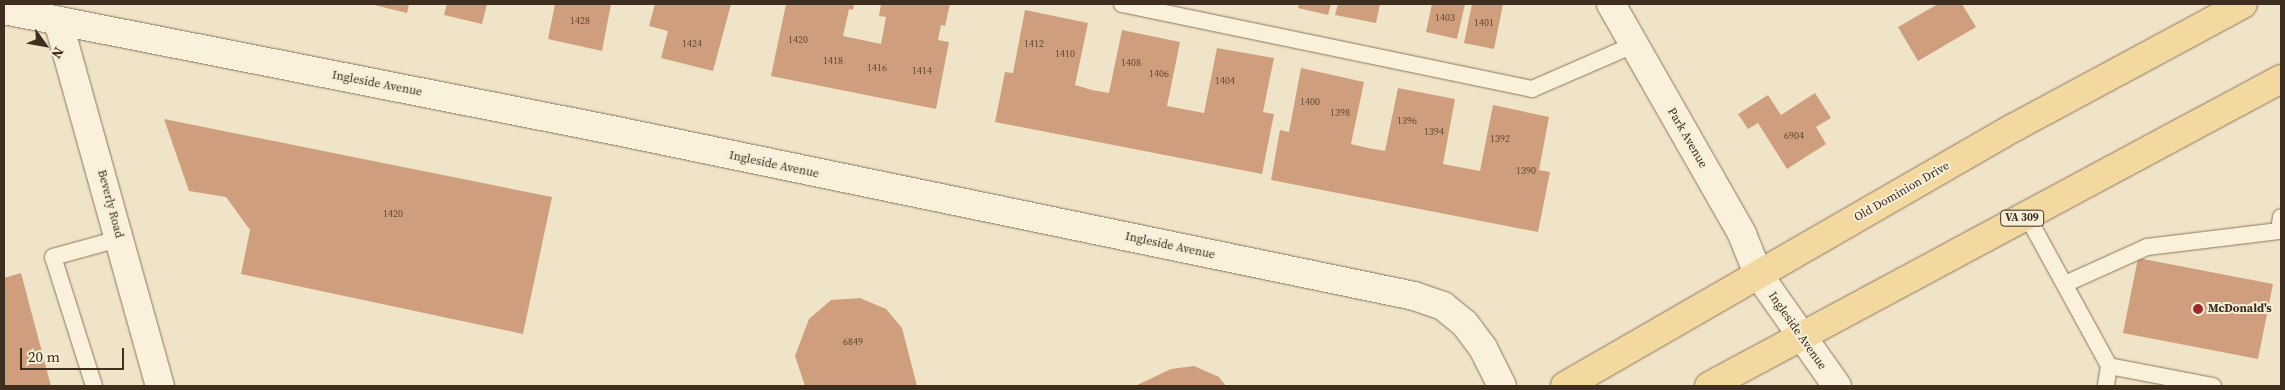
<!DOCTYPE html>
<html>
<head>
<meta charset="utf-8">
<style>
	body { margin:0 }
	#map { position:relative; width:2285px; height:390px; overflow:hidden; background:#f0e4c8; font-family:"Source Serif 4",serif }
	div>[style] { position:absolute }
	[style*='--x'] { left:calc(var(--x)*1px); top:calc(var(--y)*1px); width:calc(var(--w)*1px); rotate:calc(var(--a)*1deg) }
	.building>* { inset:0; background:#cf9f7d }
	.roads { filter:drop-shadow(0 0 1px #8d765c) drop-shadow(0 0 1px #8d765c) }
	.lane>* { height:16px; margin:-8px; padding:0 8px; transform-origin:8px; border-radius:8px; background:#faf1dc }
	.street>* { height:28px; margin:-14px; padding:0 14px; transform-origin:14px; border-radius:14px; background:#faf1dc }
	.primary>* { height:28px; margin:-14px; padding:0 14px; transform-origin:14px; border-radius:14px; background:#f3d9a0 }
	.dots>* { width:14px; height:14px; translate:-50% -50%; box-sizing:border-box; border:2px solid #f7eed8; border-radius:50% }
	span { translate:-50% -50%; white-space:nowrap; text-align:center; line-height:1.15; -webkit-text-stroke:4px #f7eed8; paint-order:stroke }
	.number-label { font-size:10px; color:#624a37 }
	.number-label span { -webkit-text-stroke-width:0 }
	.shield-label span { padding:1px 4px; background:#f7eed8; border:1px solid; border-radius:4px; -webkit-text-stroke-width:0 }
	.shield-label { font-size:11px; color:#3d2e20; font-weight:700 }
	.street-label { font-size:12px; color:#3d2e20 }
	.poi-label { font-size:12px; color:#3d2e20; font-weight:700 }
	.left { translate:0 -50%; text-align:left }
	.frame { position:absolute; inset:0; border:5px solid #3d2e20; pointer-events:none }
	.north { position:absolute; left:20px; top:20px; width:50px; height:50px; -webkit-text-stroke:4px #f7eed8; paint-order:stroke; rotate:122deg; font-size:14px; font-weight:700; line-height:20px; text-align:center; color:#3d2e20 }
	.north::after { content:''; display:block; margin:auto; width:18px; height:22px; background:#3d2e20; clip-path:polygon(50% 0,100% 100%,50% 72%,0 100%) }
	.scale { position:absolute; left:20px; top:348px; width:104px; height:22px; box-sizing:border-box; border:2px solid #3d2e20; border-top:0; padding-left:6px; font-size:15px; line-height:18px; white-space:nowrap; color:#3d2e20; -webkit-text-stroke:4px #f7eed8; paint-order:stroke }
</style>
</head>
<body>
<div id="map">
	<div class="building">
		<div style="clip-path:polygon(370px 4px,409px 4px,407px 13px)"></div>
		<div style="clip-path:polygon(447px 4px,487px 4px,482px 24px,444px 15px)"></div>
		<div style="clip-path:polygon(555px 4px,611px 4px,602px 51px,548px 39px)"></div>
		<div style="clip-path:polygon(655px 4px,731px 4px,713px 71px,661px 58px,668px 31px,649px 26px)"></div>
		<div style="clip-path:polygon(786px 4px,854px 4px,853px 10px,849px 9px,843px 36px,881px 44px,886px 17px,879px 16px,881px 4px,950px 4px,945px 26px,941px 25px,938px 40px,949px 42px,936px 109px,771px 76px)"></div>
		<div style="clip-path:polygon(1299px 4px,1331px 4px,1328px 15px,1298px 8px)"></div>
		<div style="clip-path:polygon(1338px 4px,1380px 4px,1376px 23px,1335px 15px)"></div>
		<div style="clip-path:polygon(1432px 4px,1465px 4px,1457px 39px,1426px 32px)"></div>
		<div style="clip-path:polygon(1472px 4px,1503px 4px,1494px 49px,1464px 43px)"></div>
		<div style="clip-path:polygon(1938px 4px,1962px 4px,1976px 27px,1918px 61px,1898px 27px)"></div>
		<div style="clip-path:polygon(1025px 10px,1088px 23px,1075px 85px,1092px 90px,1109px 93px,1122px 30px,1180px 42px,1167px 106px,1204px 113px,1217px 48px,1274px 58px,1263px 112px,1274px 114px,1262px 174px,995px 122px,1005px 72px,1013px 73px)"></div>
		<div style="clip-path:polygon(1301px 68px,1364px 82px,1351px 144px,1368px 148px,1385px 151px,1398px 88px,1455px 99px,1443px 164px,1480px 171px,1493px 105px,1549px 117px,1539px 170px,1550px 172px,1538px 232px,1271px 180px,1280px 130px,1289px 132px)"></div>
		<div style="clip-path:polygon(1815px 93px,1831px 118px,1816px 127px,1826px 144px,1787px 169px,1758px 123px,1748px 129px,1738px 114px,1768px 95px,1781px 115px)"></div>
		<div style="clip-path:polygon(164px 119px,552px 197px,523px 334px,241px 274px,250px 230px,226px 197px,189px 191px)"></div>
		<div style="clip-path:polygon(2138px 258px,2273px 284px,2258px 359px,2123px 333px)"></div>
		<div style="clip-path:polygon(21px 273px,51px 386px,4px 386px,4px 278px)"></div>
		<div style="clip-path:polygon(860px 298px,886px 309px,902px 328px,917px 386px,805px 386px,795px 356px,809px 319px,831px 300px)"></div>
		<div style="clip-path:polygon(1194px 366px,1219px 377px,1226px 386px,1135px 386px,1171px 369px)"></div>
	</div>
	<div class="roads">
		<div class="lane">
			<div style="--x:1122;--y:4;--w:419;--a:11.7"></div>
			<div style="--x:1532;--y:89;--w:110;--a:-23.5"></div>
			<div style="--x:2027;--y:216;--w:171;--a:61.3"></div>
			<div style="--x:2109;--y:366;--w:20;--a:99"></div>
			<div style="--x:2065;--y:284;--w:90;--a:-24.3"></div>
			<div style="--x:2147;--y:247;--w:133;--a:-6.9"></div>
			<div style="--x:2279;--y:231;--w:14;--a:-82"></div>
			<div style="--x:2109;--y:366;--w:106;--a:10.9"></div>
			<div style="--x:94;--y:386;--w:135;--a:-107.6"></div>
			<div style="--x:53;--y:257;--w:68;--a:-15.3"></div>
		</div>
		<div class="street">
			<div style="--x:1611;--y:4;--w:265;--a:60.3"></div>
			<div style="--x:1742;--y:234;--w:43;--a:68.2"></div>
			<div style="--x:1758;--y:274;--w:137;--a:54.8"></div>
			<div style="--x:4;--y:10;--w:620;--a:11.16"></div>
			<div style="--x:612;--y:130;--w:819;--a:11.69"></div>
			<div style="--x:1414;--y:296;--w:31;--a:19"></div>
			<div style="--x:1443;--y:306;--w:28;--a:39"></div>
			<div style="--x:1465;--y:324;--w:30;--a:53"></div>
			<div style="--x:1483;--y:348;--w:42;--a:63.4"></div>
			<div style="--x:58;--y:21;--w:379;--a:74.4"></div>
		</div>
		<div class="primary">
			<div style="--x:1565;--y:386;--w:517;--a:-29.94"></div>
			<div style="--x:2013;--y:128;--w:261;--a:-28.3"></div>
			<div style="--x:1709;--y:386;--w:649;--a:-28.22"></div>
		</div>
	</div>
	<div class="dots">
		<div style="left:2198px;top:309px;background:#9e2a2b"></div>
	</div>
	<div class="number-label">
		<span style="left:1445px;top:18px">1403</span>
		<span style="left:580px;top:21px">1428</span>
		<span style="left:1484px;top:23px">1401</span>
		<span style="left:798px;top:40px">1420</span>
		<span style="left:692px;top:44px">1424</span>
		<span style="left:1034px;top:44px">1412</span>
		<span style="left:1065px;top:54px">1410</span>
		<span style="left:833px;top:61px">1418</span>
		<span style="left:1131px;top:63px">1408</span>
		<span style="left:877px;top:68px">1416</span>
		<span style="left:922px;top:71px">1414</span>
		<span style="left:1159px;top:74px">1406</span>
		<span style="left:1225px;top:81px">1404</span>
		<span style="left:1310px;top:102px">1400</span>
		<span style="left:1340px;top:113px">1398</span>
		<span style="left:1407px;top:121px">1396</span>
		<span style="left:1434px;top:132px">1394</span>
		<span style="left:1794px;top:136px">6904</span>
		<span style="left:1500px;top:139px">1392</span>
		<span style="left:1526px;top:171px">1390</span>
		<span style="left:393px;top:214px">1420</span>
		<span style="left:853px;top:342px">6849</span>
	</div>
	<div class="shield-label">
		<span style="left:2022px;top:218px">VA 309</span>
	</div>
	<div class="street-label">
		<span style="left:377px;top:84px;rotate:11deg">Ingleside Avenue</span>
		<span style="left:1687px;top:138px;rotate:60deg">Park Avenue</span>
		<span style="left:774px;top:165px;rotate:12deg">Ingleside Avenue</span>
		<span style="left:1902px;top:192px;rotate:-30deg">Old Dominion Drive</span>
		<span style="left:110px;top:204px;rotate:75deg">Beverly Road</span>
		<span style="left:1170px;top:246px;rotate:12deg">Ingleside Avenue</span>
		<span style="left:1797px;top:331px;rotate:55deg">Ingleside Avenue</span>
	</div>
	<div class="poi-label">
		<span class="left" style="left:2208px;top:309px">McDonald's</span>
	</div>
	<div class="frame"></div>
	<div class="north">N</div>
	<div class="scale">20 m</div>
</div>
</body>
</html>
